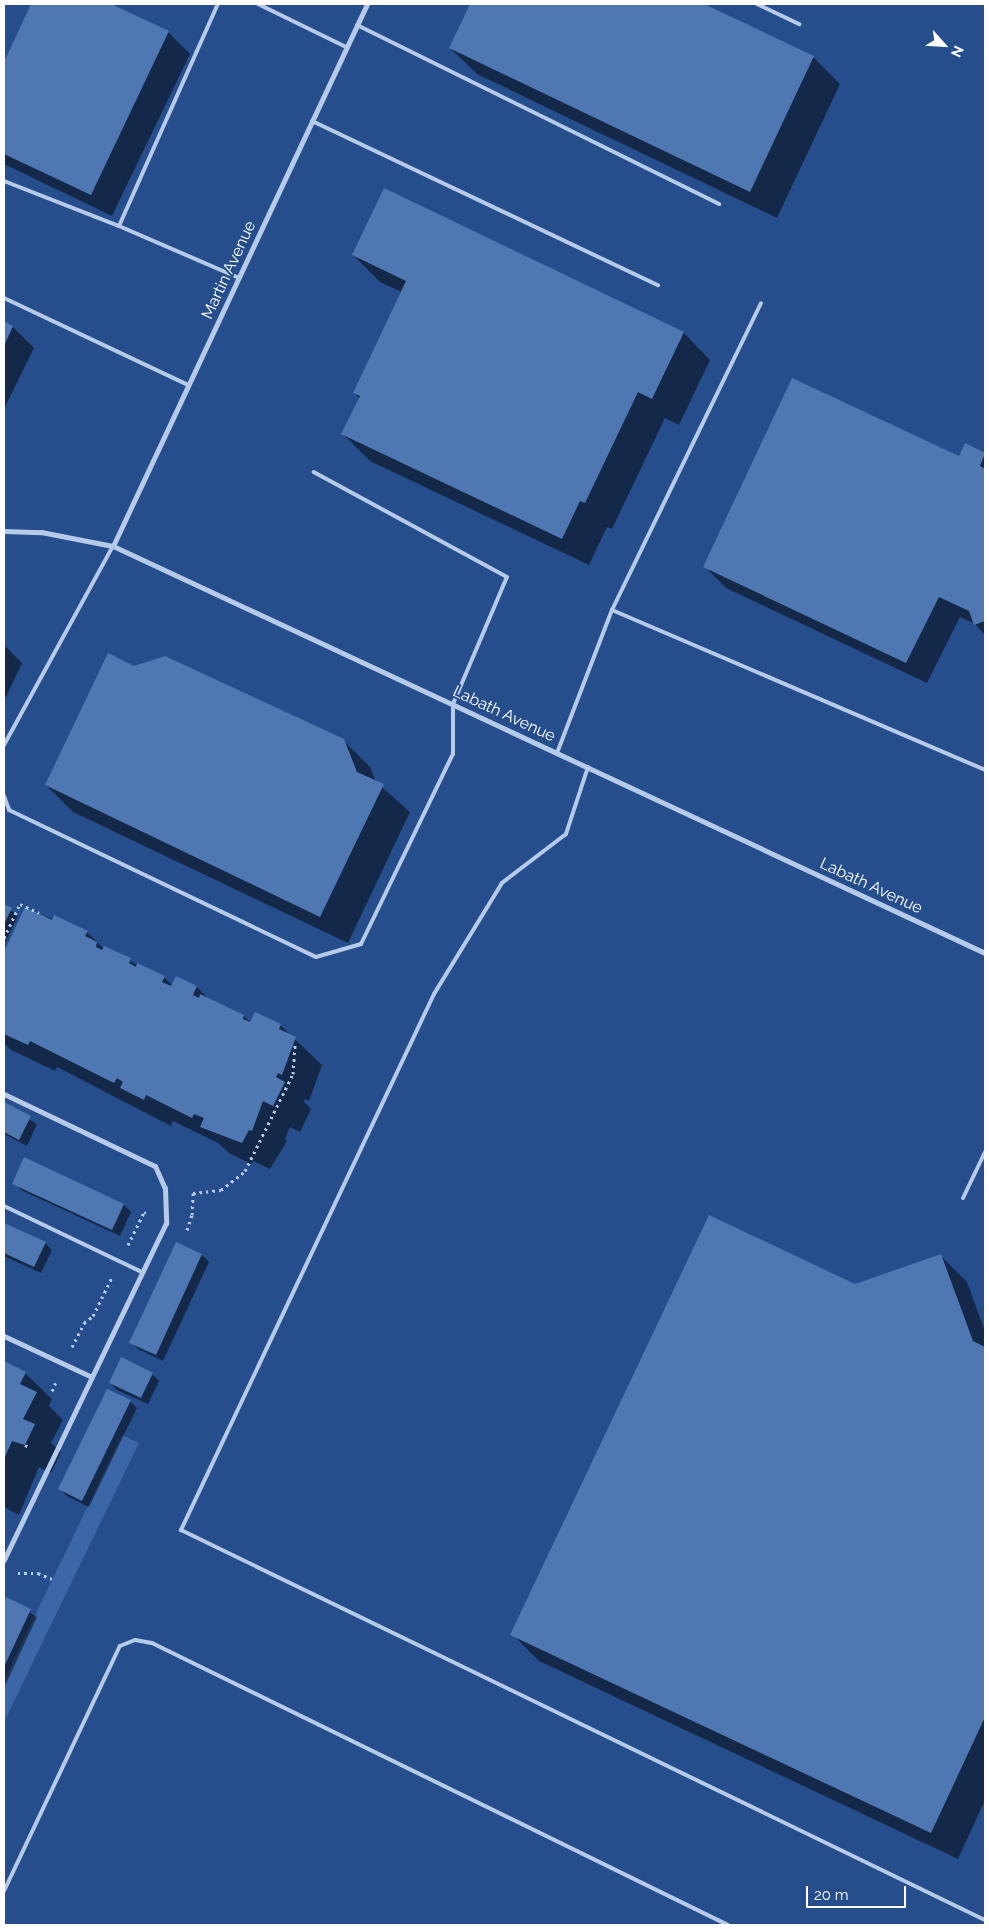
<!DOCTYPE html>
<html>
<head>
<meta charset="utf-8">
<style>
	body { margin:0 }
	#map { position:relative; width:989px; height:1929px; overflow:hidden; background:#274e8c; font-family:Raleway,sans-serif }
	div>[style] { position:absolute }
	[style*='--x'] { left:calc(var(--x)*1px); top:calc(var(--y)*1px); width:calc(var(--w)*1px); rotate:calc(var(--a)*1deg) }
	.green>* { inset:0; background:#3b67a8 }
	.shadow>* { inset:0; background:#0007 }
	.building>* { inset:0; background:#4f77b2 }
	.path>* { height:3px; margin-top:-1.5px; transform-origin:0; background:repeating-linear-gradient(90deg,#b6cbea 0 2.5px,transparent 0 6.5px) }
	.lane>* { height:4px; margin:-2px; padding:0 2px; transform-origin:2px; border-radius:2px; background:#b6cbea }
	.street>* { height:5px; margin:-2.5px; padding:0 2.5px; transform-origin:2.5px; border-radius:2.5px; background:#b6cbea }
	span { translate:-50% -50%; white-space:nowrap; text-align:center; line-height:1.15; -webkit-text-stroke:4px #274e8c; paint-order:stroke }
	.street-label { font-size:16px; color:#fff }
	.frame { position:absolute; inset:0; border:5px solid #fff; pointer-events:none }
	.north { position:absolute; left:919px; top:20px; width:50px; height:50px; -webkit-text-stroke:4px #274e8c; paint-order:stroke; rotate:116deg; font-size:14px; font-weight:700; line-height:20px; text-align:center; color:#fff }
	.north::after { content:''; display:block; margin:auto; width:18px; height:22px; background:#fff; clip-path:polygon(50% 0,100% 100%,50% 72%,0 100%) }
	.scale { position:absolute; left:806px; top:1886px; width:100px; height:22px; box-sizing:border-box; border:2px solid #fff; border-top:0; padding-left:6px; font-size:15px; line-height:18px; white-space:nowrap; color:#fff; -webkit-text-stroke:4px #274e8c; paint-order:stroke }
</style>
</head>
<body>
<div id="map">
	<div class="green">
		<div style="clip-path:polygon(122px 1435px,139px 1443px,4px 1722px,4px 1680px)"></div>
	</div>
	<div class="shadow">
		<div style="clip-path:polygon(33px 4px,108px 4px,169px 33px,190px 54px,112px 216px,4px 164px,4px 65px)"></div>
		<div style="clip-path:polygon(471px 4px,701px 4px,814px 58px,840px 84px,777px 218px,477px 74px,450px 48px)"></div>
		<div style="clip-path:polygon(353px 255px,684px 333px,710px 360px,679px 425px,665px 418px,612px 529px,607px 527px,589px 565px,370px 461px,343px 434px,360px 399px,354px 393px,402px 292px,380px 282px)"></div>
		<div style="clip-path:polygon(4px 322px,13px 327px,34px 348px,5px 407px)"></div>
		<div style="clip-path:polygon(966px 445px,985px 454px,985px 635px,975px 624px,960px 617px,927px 683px,726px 588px,704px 566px,959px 458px)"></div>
		<div style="clip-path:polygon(4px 645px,22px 663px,4px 701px)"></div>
		<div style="clip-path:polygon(343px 740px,370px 767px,376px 782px,410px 812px,348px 943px,73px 812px,46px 785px)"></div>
		<div style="clip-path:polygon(4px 905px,18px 916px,4px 945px)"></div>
		<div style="clip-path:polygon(26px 909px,87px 932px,104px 949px,164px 977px,173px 986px,177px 978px,197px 987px,209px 999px,244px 1016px,251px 1023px,280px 1025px,322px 1065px,309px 1101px,305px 1099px,304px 1102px,311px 1109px,300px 1132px,290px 1127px,285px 1139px,287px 1141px,270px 1169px,253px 1161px,251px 1164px,229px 1153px,218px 1143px,173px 1121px,171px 1126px,57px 1067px,55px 1071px,11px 1050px,4px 1043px,4px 955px)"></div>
		<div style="clip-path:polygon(4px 1104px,37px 1124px,27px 1146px,4px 1134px)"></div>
		<div style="clip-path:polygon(25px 1159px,124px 1205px,131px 1212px,120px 1236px,21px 1190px,14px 1183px)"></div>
		<div style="clip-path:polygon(4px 1224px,45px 1243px,52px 1250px,41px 1273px,4px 1256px)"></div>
		<div style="clip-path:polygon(176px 1244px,202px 1255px,209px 1262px,163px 1361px,138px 1349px,130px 1342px)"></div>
		<div style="clip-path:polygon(940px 1255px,967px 1282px,985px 1331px,985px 1800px,958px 1859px,539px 1661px,512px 1634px,855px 1285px)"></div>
		<div style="clip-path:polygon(4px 1362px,25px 1373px,52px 1399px,49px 1406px,63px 1420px,51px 1443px,61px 1452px,51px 1473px,39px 1467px,19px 1515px,4px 1507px)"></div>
		<div style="clip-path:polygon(152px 1374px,159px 1381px,148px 1404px,117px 1390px,110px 1383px)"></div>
		<div style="clip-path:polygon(130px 1401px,137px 1408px,89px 1507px,67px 1496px,60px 1489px)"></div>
		<div style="clip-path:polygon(7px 1599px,37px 1617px,4px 1688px,4px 1605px)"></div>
	</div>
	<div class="building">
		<div style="clip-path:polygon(31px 4px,111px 4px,169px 31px,91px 195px,4px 154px,4px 62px)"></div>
		<div style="clip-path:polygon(470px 4px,704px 4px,814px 56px,750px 192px,449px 48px)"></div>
		<div style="clip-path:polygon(384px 188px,684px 332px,652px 399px,638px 392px,585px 503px,580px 501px,562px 539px,341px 434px,360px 396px,353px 393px,406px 281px,352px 255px)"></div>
		<div style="clip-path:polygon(4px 321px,13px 326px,4px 346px)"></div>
		<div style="clip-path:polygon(792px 378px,959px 456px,965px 443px,985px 453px,980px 466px,985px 469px,985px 621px,974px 625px,969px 611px,939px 597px,906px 663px,703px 567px)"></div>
		<div style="clip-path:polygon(108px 653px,134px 666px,165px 656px,344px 739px,357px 772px,384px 784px,320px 917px,45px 785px)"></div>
		<div style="clip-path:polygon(4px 904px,12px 908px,4px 924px)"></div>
		<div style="clip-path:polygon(25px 907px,52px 920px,54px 915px,88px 931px,85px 936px,97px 942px,96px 947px,102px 950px,104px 946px,131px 958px,129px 963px,136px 967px,137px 963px,165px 976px,162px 982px,171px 986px,176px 976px,197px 986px,193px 995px,199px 998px,200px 994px,244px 1015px,243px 1019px,250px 1022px,255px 1012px,281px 1024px,279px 1029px,296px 1037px,282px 1075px,278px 1073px,276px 1077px,285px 1082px,273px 1106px,263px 1101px,252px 1131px,249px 1130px,242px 1143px,200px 1127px,204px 1118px,194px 1114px,192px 1118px,146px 1095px,144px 1100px,120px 1088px,123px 1082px,117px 1078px,114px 1083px,30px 1041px,28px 1045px,4px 1034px,4px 952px)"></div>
		<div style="clip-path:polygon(4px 1102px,31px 1116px,19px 1140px,4px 1132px)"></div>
		<div style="clip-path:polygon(24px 1157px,124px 1204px,112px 1230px,12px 1184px)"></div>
		<div style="clip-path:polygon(709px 1215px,855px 1284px,941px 1254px,973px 1341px,985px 1347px,985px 1717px,931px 1833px,510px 1635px)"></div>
		<div style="clip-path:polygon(4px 1223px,46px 1242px,34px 1267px,4px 1253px)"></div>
		<div style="clip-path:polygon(176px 1242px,202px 1254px,156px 1355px,129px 1343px)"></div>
		<div style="clip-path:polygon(121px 1357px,153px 1373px,141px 1398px,109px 1383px)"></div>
		<div style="clip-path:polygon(4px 1361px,26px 1372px,20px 1384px,37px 1392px,23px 1419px,35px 1424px,25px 1445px,12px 1441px,4px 1459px)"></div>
		<div style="clip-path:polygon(107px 1389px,131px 1400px,82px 1501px,58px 1489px)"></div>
		<div style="clip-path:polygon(6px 1597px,31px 1609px,4px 1667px,4px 1602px)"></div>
	</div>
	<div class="path">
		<div style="--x:4;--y:938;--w:38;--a:-65"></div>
		<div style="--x:20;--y:904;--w:21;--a:25"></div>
		<div style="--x:187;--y:1230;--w:16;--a:-72"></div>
		<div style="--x:192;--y:1215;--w:22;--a:-87"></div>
		<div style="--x:193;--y:1193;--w:28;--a:-6"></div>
		<div style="--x:221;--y:1190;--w:31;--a:-38"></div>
		<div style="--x:245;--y:1171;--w:108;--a:-63.7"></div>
		<div style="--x:293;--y:1074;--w:31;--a:-86"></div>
		<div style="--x:128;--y:1245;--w:37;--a:-64"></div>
		<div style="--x:144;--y:1212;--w:2;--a:27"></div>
		<div style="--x:72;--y:1347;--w:27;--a:-63"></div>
		<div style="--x:84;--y:1323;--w:11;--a:-38"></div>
		<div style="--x:93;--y:1316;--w:43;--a:-64"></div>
		<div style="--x:52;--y:1391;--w:10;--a:-66"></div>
		<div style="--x:25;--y:1445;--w:4;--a:27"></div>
		<div style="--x:18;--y:1573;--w:20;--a:0"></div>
		<div style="--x:38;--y:1573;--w:15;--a:23"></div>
	</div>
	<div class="lane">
		<div style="--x:258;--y:4;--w:98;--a:26"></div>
		<div style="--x:757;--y:4;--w:47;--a:25.5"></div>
		<div style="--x:357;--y:25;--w:404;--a:26.3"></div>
		<div style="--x:312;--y:121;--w:383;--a:25.4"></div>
		<div style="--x:4;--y:181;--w:123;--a:21.4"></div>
		<div style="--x:119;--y:226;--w:243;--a:-66"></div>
		<div style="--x:119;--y:226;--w:131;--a:23.4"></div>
		<div style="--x:4;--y:298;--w:204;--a:25.3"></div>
		<div style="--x:612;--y:610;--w:406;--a:23.2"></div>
		<div style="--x:4;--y:745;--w:227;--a:-61.3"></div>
		<div style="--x:557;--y:753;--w:153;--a:-69"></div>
		<div style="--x:612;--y:610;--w:341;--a:-64.1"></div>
		<div style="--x:588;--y:767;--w:71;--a:108.2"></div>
		<div style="--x:566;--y:834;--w:81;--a:142.6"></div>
		<div style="--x:502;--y:883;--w:130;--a:121.5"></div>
		<div style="--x:434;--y:994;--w:593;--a:115.27"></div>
		<div style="--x:181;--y:1530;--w:894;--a:25.88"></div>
		<div style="--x:4;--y:796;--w:15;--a:70"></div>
		<div style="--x:9;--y:810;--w:340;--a:25.6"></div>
		<div style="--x:316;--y:957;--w:47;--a:-16.1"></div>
		<div style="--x:361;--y:944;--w:211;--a:-64.2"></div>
		<div style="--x:453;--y:754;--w:50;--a:-90"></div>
		<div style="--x:453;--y:704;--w:138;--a:-67"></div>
		<div style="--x:507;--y:577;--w:220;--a:-151.5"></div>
		<div style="--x:963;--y:1198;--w:51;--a:-64.4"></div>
		<div style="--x:4;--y:1206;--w:153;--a:25.6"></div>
		<div style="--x:4;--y:1891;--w:271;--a:-64.7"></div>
		<div style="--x:120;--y:1646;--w:16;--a:-22"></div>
		<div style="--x:135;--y:1640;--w:17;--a:10"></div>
		<div style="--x:152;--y:1643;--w:641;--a:26.09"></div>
	</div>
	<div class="street">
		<div style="--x:4;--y:531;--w:37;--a:2"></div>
		<div style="--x:41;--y:532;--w:73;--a:11"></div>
		<div style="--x:113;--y:546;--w:962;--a:25.02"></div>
		<div style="--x:113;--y:546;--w:599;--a:-64.89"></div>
		<div style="--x:4;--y:1094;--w:167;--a:25.5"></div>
		<div style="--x:155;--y:1166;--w:24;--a:66"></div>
		<div style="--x:165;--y:1188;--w:35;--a:88"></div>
		<div style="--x:166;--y:1223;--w:374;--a:115.7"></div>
		<div style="--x:4;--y:1336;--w:97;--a:25"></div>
	</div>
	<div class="street-label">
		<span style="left:229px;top:270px;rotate:-65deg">Martin Avenue</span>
		<span style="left:504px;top:714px;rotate:25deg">Labath Avenue</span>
		<span style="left:871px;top:886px;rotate:25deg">Labath Avenue</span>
	</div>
	<div class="frame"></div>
	<div class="north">N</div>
	<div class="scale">20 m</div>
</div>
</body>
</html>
